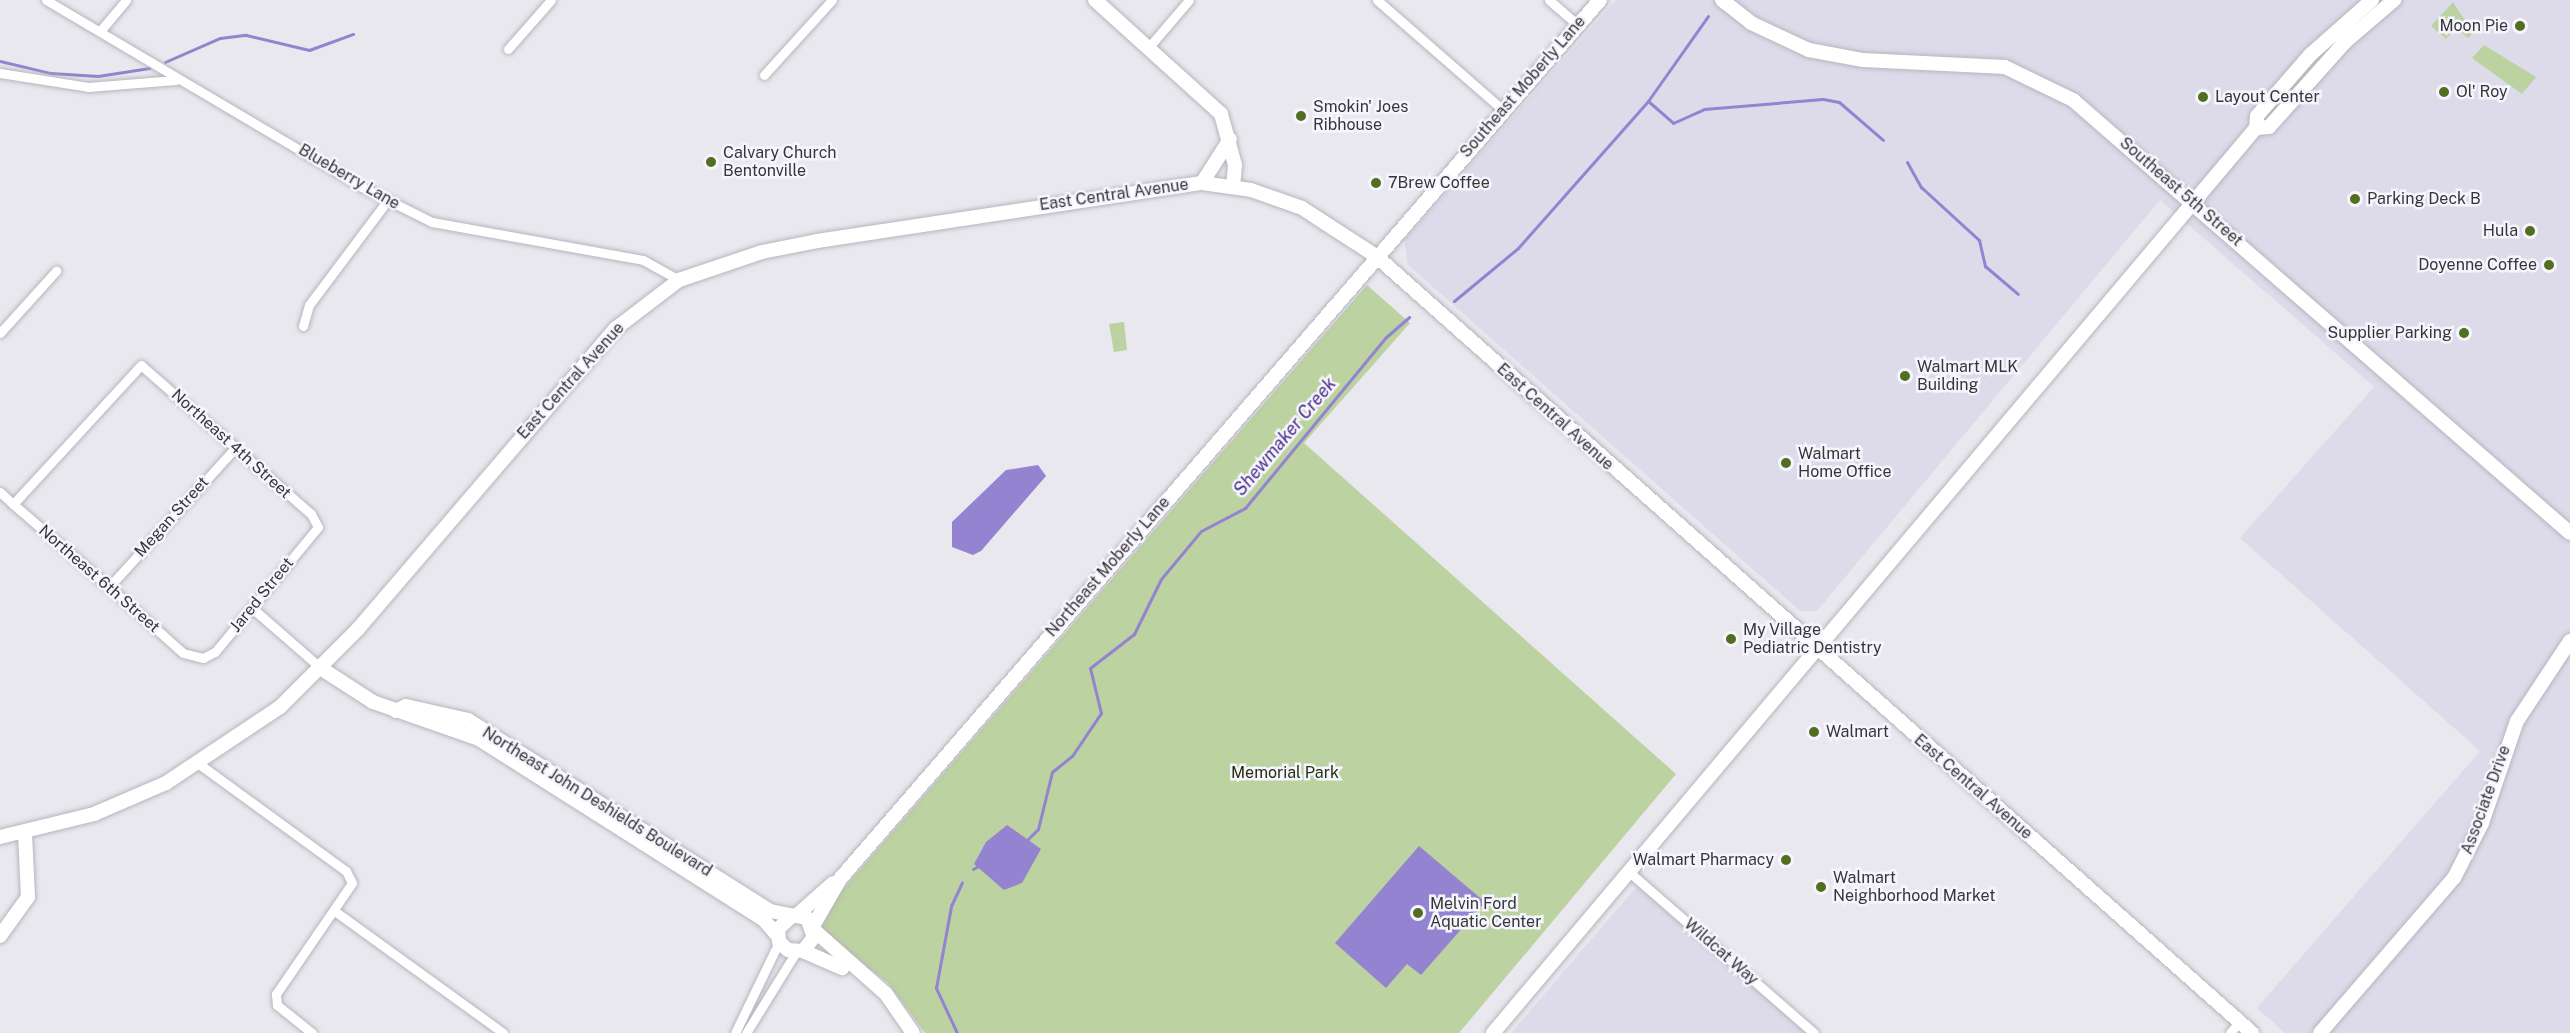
<!DOCTYPE html>
<html>
<head>
<meta charset="utf-8">
<style>
	body { margin:0 }
	#map { position:relative; width:2570px; height:1033px; overflow:hidden; background:#e9e8ef; font-family:"Public Sans",sans-serif }
	div>[style] { position:absolute }
	[style*='--x'] { left:calc(var(--x)*1px); top:calc(var(--y)*1px); width:calc(var(--w)*1px); rotate:calc(var(--a)*1deg) }
	.built>* { inset:0; background:#dddbea }
	.green>* { inset:0; background:#bcd2a1 }
	.water>* { inset:0; background:#9383d0 }
	.stream>* { height:3px; margin:-1.5px; padding:0 1.5px; transform-origin:1.5px; border-radius:1.5px; background:#9383d0 }
	.roads { filter:drop-shadow(0 0 2px #b6b5bd) drop-shadow(0 0 2px #b6b5bd) }
	.street>* { height:9px; margin:-4.5px; padding:0 4.5px; transform-origin:4.5px; border-radius:4.5px; background:#fff }
	.secondary>* { height:14px; margin:-7px; padding:0 7px; transform-origin:7px; border-radius:7px; background:#fff }
	.dots>* { width:16px; height:16px; translate:-50% -50%; box-sizing:border-box; border:3px solid #f6f5fd; border-radius:50% }
	span { translate:-50% -50%; white-space:nowrap; text-align:center; line-height:1.15; -webkit-text-stroke:5px #f6f5fd; paint-order:stroke }
	.poi-label { font-size:16px; color:#363639 }
	.right { translate:-100% -50%; text-align:right }
	.left { translate:0 -50%; text-align:left }
	.street-label { font-size:16px; color:#363639 }
	.park-label { font-size:16px; color:#24310f }
	.water-label { font-size:18px; color:#4c308c; font-style:italic }
</style>
</head>
<body>
<div id="map">
	<div class="built">
		<div style="clip-path:polygon(1616px 0,2570px 0,2570px 1033px,2285px 1033px,2257px 1008px,2480px 751px,2240px 538px,2374px 387px,2160px 200px,1817px 611px,1800px 611px,1408px 265px,1404px 240px)"></div>
		<div style="clip-path:polygon(1637px 886px,1808px 1033px,1511px 1033px)"></div>
	</div>
	<div class="green">
		<div style="clip-path:polygon(2453px 2px,2473px 33px,2468px 38px,2456px 28px,2446px 39px,2431px 26px)"></div>
		<div style="clip-path:polygon(2484px 45px,2536px 77px,2522px 94px,2472px 58px)"></div>
		<div style="clip-path:polygon(1367px 285px,1410px 323px,1304px 443px,1676px 774px,1459px 1033px,925px 1033px,887px 982px,821px 932px,824px 911px)"></div>
		<div style="clip-path:polygon(1124px 322px,1127px 350px,1114px 352px,1109px 324px)"></div>
	</div>
	<div class="water">
		<div style="clip-path:polygon(1038px 465px,1046px 476px,981px 551px,973px 555px,952px 547px,952px 522px,1006px 470px)"></div>
		<div style="clip-path:polygon(1007px 825px,1041px 849px,1022px 883px,1004px 890px,974px 864px,986px 842px)"></div>
		<div style="clip-path:polygon(1419px 846px,1485px 902px,1421px 975px,1407px 964px,1386px 988px,1335px 943px)"></div>
	</div>
	<div class="stream">
		<div style="--x:0;--y:61;--w:51;--a:13.5"></div>
		<div style="--x:50;--y:73;--w:48;--a:3.6"></div>
		<div style="--x:98;--y:76;--w:52;--a:-8.9"></div>
		<div style="--x:165;--y:62;--w:60;--a:-23.6"></div>
		<div style="--x:220;--y:38;--w:26;--a:-7"></div>
		<div style="--x:246;--y:35;--w:65;--a:13.4"></div>
		<div style="--x:309;--y:50;--w:47;--a:-20"></div>
		<div style="--x:1648;--y:101;--w:33;--a:41"></div>
		<div style="--x:1673;--y:123;--w:34;--a:-24"></div>
		<div style="--x:1704;--y:109;--w:119;--a:-4.8"></div>
		<div style="--x:1823;--y:99;--w:16;--a:11"></div>
		<div style="--x:1839;--y:102;--w:58;--a:40.8"></div>
		<div style="--x:1907;--y:162;--w:29;--a:61"></div>
		<div style="--x:1921;--y:187;--w:79;--a:42.4"></div>
		<div style="--x:1979;--y:240;--w:27;--a:77"></div>
		<div style="--x:1985;--y:266;--w:43;--a:40.3"></div>
		<div style="--x:1454;--y:301;--w:83;--a:-39.6"></div>
		<div style="--x:1518;--y:248;--w:196;--a:-48.5"></div>
		<div style="--x:1648;--y:101;--w:104;--a:-54.8"></div>
		<div style="--x:1028;--y:839;--w:14;--a:-45"></div>
		<div style="--x:1038;--y:829;--w:59;--a:-76.2"></div>
		<div style="--x:1052;--y:772;--w:26;--a:-39"></div>
		<div style="--x:1072;--y:756;--w:52;--a:-56"></div>
		<div style="--x:1101;--y:713;--w:46;--a:-103.7"></div>
		<div style="--x:1090;--y:668;--w:56;--a:-37.7"></div>
		<div style="--x:1134;--y:634;--w:61;--a:-63.9"></div>
		<div style="--x:1161;--y:579;--w:62;--a:-50.2"></div>
		<div style="--x:1201;--y:531;--w:50;--a:-27.6"></div>
		<div style="--x:1245;--y:508;--w:220;--a:-50.5"></div>
		<div style="--x:1385;--y:338;--w:32;--a:-41"></div>
		<div style="--x:973;--y:869;--w:8;--a:-30"></div>
		<div style="--x:957;--y:1033;--w:50;--a:-115"></div>
		<div style="--x:936;--y:988;--w:83;--a:-79.6"></div>
		<div style="--x:951;--y:906;--w:26;--a:-65"></div>
	</div>
	<div class="roads">
		<div class="street">
			<div style="--x:46;--y:0;--w:367;--a:30.6"></div>
			<div style="--x:362;--y:187;--w:78;--a:26.6"></div>
			<div style="--x:432;--y:222;--w:214;--a:10.2"></div>
			<div style="--x:643;--y:260;--w:41;--a:29.1"></div>
			<div style="--x:1377;--y:0;--w:167;--a:41.1"></div>
			<div style="--x:1549;--y:0;--w:38;--a:41"></div>
			<div style="--x:101;--y:30;--w:39;--a:-50"></div>
			<div style="--x:1148;--y:48;--w:63;--a:-49.5"></div>
			<div style="--x:508;--y:49;--w:65;--a:-48.7"></div>
			<div style="--x:0;--y:73;--w:89;--a:9"></div>
			<div style="--x:88;--y:87;--w:88;--a:-4.5"></div>
			<div style="--x:764;--y:75;--w:101;--a:-47.8"></div>
			<div style="--x:303;--y:326;--w:22;--a:-74"></div>
			<div style="--x:309;--y:305;--w:130;--a:-53.1"></div>
			<div style="--x:0;--y:333;--w:84;--a:-47.9"></div>
			<div style="--x:0;--y:492;--w:18;--a:43"></div>
			<div style="--x:13;--y:504;--w:127;--a:40.8"></div>
			<div style="--x:109;--y:587;--w:99;--a:41.7"></div>
			<div style="--x:183;--y:653;--w:21;--a:14"></div>
			<div style="--x:203;--y:658;--w:13;--a:-27"></div>
			<div style="--x:215;--y:652;--w:162;--a:-50.5"></div>
			<div style="--x:318;--y:527;--w:15;--a:-118"></div>
			<div style="--x:311;--y:514;--w:226;--a:-138.8"></div>
			<div style="--x:141;--y:365;--w:189;--a:132.6"></div>
			<div style="--x:109;--y:587;--w:189;--a:-47.8"></div>
			<div style="--x:252;--y:608;--w:93;--a:41.1"></div>
			<div style="--x:199;--y:764;--w:182;--a:36.1"></div>
			<div style="--x:346;--y:871;--w:13;--a:63"></div>
			<div style="--x:352;--y:883;--w:135;--a:124.4"></div>
			<div style="--x:276;--y:994;--w:11;--a:85"></div>
			<div style="--x:277;--y:1005;--w:45;--a:38.7"></div>
			<div style="--x:1627;--y:870;--w:248;--a:41.1"></div>
			<div style="--x:336;--y:912;--w:206;--a:35.9"></div>
			<div style="--x:735;--y:1033;--w:101;--a:-64.2"></div>
			<div style="--x:746;--y:1033;--w:95;--a:-58.3"></div>
			<div style="--x:2230;--y:1033;--w:14;--a:-51"></div>
		</div>
		<div class="secondary">
			<div style="--x:1095;--y:0;--w:170;--a:42.1"></div>
			<div style="--x:1221;--y:114;--w:53;--a:74.6"></div>
			<div style="--x:1235;--y:165;--w:21;--a:95"></div>
			<div style="--x:1722;--y:0;--w:37;--a:38"></div>
			<div style="--x:1751;--y:23;--w:64;--a:25"></div>
			<div style="--x:1809;--y:50;--w:55;--a:10.5"></div>
			<div style="--x:1863;--y:60;--w:142;--a:2.8"></div>
			<div style="--x:2005;--y:67;--w:76;--a:25.9"></div>
			<div style="--x:2073;--y:100;--w:659;--a:41.06"></div>
			<div style="--x:2256;--y:128;--w:13;--a:-4"></div>
			<div style="--x:2269;--y:127;--w:114;--a:-48.2"></div>
			<div style="--x:2345;--y:42;--w:65;--a:-40.6"></div>
			<div style="--x:1202;--y:183;--w:52;--a:-57.5"></div>
			<div style="--x:322;--y:669;--w:61;--a:32.9"></div>
			<div style="--x:373;--y:702;--w:112;--a:19.2"></div>
			<div style="--x:479;--y:739;--w:338;--a:32.4"></div>
			<div style="--x:764;--y:920;--w:20;--a:49"></div>
			<div style="--x:396;--y:711;--w:11;--a:-27"></div>
			<div style="--x:406;--y:706;--w:64;--a:12.7"></div>
			<div style="--x:468;--y:720;--w:357;--a:32.3"></div>
			<div style="--x:770;--y:911;--w:38;--a:11"></div>
			<div style="--x:807;--y:918;--w:20;--a:70"></div>
			<div style="--x:814;--y:937;--w:18;--a:128"></div>
			<div style="--x:803;--y:951;--w:15;--a:-176"></div>
			<div style="--x:788;--y:950;--w:12;--a:-138"></div>
			<div style="--x:779;--y:942;--w:13;--a:-94"></div>
			<div style="--x:778;--y:929;--w:19;--a:-43"></div>
			<div style="--x:0;--y:837;--w:97;--a:-13.7"></div>
			<div style="--x:94;--y:814;--w:78;--a:-23.3"></div>
			<div style="--x:166;--y:783;--w:137;--a:-33.7"></div>
			<div style="--x:280;--y:707;--w:110;--a:-45"></div>
			<div style="--x:358;--y:629;--w:395;--a:-49.4"></div>
			<div style="--x:615;--y:329;--w:81;--a:-37.4"></div>
			<div style="--x:679;--y:280;--w:88;--a:-18.6"></div>
			<div style="--x:762;--y:252;--w:56;--a:-11.3"></div>
			<div style="--x:817;--y:241;--w:389;--a:-8.6"></div>
			<div style="--x:1202;--y:183;--w:49;--a:8.1"></div>
			<div style="--x:1251;--y:190;--w:54;--a:19.4"></div>
			<div style="--x:1302;--y:208;--w:88;--a:33"></div>
			<div style="--x:1376;--y:256;--w:1171;--a:41.57"></div>
			<div style="--x:797;--y:915;--w:48;--a:-41.6"></div>
			<div style="--x:813;--y:926;--w:54;--a:-60.1"></div>
			<div style="--x:840;--y:879;--w:1162;--a:-49.15"></div>
			<div style="--x:815;--y:931;--w:95;--a:41.6"></div>
			<div style="--x:886;--y:994;--w:47;--a:55.3"></div>
			<div style="--x:0;--y:936;--w:48;--a:-54.3"></div>
			<div style="--x:28;--y:897;--w:64;--a:-92.7"></div>
			<div style="--x:803;--y:951;--w:43;--a:23.6"></div>
			<div style="--x:1493;--y:1033;--w:1184;--a:-49.87"></div>
			<div style="--x:2256;--y:128;--w:12;--a:-85"></div>
			<div style="--x:2257;--y:116;--w:81;--a:-49"></div>
			<div style="--x:2310;--y:55;--w:83;--a:-41.6"></div>
			<div style="--x:2320;--y:1033;--w:205;--a:-49.2"></div>
			<div style="--x:2454;--y:878;--w:62;--a:-63"></div>
			<div style="--x:2482;--y:823;--w:108;--a:-71.1"></div>
			<div style="--x:2517;--y:721;--w:96;--a:-56.5"></div>
		</div>
	</div>
	<div class="dots">
		<div style="left:2520px;top:26px;background:#526e21"></div>
		<div style="left:2444px;top:92px;background:#526e21"></div>
		<div style="left:2203px;top:97px;background:#526e21"></div>
		<div style="left:1301px;top:116px;background:#526e21"></div>
		<div style="left:711px;top:162px;background:#526e21"></div>
		<div style="left:1376px;top:183px;background:#526e21"></div>
		<div style="left:2355px;top:199px;background:#526e21"></div>
		<div style="left:2530px;top:231px;background:#526e21"></div>
		<div style="left:2549px;top:265px;background:#526e21"></div>
		<div style="left:2464px;top:333px;background:#526e21"></div>
		<div style="left:1905px;top:376px;background:#526e21"></div>
		<div style="left:1786px;top:463px;background:#526e21"></div>
		<div style="left:1731px;top:639px;background:#526e21"></div>
		<div style="left:1814px;top:732px;background:#526e21"></div>
		<div style="left:1786px;top:860px;background:#526e21"></div>
		<div style="left:1821px;top:887px;background:#526e21"></div>
		<div style="left:1418px;top:913px;background:#526e21"></div>
	</div>
	<div class="poi-label">
		<span class="right" style="left:2508px;top:26px">Moon Pie</span>
		<span class="left" style="left:2456px;top:92px">Ol' Roy</span>
		<span class="left" style="left:2215px;top:97px">Layout Center</span>
		<span class="left" style="left:1313px;top:116px">Smokin' Joes<br>Ribhouse</span>
		<span class="left" style="left:723px;top:162px">Calvary Church<br>Bentonville</span>
		<span class="left" style="left:1388px;top:183px">7Brew Coffee</span>
		<span class="left" style="left:2367px;top:199px">Parking Deck B</span>
		<span class="right" style="left:2518px;top:231px">Hula</span>
		<span class="right" style="left:2537px;top:265px">Doyenne Coffee</span>
		<span class="right" style="left:2452px;top:333px">Supplier Parking</span>
		<span class="left" style="left:1917px;top:376px">Walmart MLK<br>Building</span>
		<span class="left" style="left:1798px;top:463px">Walmart<br>Home Office</span>
		<span class="left" style="left:1743px;top:639px">My Village<br>Pediatric Dentistry</span>
		<span class="left" style="left:1826px;top:732px">Walmart</span>
		<span class="right" style="left:1774px;top:860px">Walmart Pharmacy</span>
		<span class="left" style="left:1833px;top:887px">Walmart<br>Neighborhood Market</span>
		<span class="left" style="left:1430px;top:913px">Melvin Ford<br>Aquatic Center</span>
	</div>
	<div class="street-label">
		<span style="left:1523px;top:87px;rotate:-49deg">Southeast Moberly Lane</span>
		<span style="left:349px;top:177px;rotate:30deg">Blueberry Lane</span>
		<span style="left:2181px;top:192px;rotate:41deg">Southeast 5th Street</span>
		<span style="left:1114px;top:195px;rotate:-8deg">East Central Avenue</span>
		<span style="left:571px;top:381px;rotate:-48deg">East Central Avenue</span>
		<span style="left:1555px;top:417px;rotate:42deg">East Central Avenue</span>
		<span style="left:231px;top:444px;rotate:42deg">Northeast 4th Street</span>
		<span style="left:172px;top:517px;rotate:-48deg">Megan Street</span>
		<span style="left:1108px;top:567px;rotate:-49deg">Northeast Moberly Lane</span>
		<span style="left:99px;top:579px;rotate:41deg">Northeast 6th Street</span>
		<span style="left:262px;top:595px;rotate:-51deg">Jared Street</span>
		<span style="left:1973px;top:787px;rotate:41deg">East Central Avenue</span>
		<span style="left:2486px;top:800px;rotate:-70deg">Associate Drive</span>
		<span style="left:597px;top:802px;rotate:32deg">Northeast John Deshields Boulevard</span>
		<span style="left:1721px;top:952px;rotate:41deg">Wildcat Way</span>
	</div>
	<div class="park-label">
		<span style="left:1285px;top:773px">Memorial Park</span>
	</div>
	<div class="water-label">
		<span style="left:1285px;top:437px;rotate:-50deg">Shewmaker Creek</span>
	</div>
</div>
</body>
</html>
